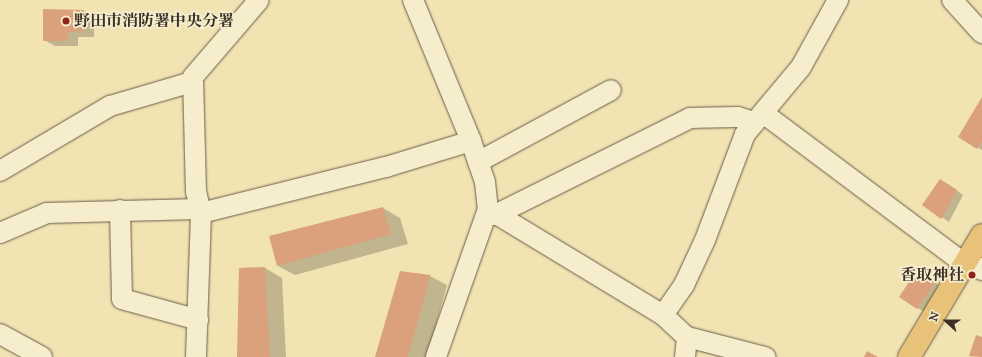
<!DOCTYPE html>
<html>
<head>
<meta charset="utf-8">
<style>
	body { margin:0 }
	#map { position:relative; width:982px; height:357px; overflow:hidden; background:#f1e3b2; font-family:"IM FELL Great Primer","Noto Serif JP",serif }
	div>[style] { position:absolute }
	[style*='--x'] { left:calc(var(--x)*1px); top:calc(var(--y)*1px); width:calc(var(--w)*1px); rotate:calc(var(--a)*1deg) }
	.shadow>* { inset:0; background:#0003 }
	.building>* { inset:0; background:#dba07c }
	.roads { filter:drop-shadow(0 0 1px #695c4a) drop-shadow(0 0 1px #695c4a) }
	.minor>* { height:20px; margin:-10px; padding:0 10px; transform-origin:10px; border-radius:10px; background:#f6edcd }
	.major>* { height:22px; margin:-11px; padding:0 11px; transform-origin:11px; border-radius:11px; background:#e8c279 }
	.dots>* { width:11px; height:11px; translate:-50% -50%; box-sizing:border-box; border:2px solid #f6edcd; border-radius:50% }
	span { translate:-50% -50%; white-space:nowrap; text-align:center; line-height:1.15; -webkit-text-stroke:3.5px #f6edcd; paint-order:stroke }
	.poi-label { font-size:16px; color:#3c2f28; font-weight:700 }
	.left { translate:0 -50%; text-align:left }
	.right { translate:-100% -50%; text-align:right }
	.north { position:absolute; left:926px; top:301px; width:40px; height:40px; -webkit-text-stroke:3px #f6edcd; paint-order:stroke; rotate:291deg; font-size:11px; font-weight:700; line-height:16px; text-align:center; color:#3c2f28 }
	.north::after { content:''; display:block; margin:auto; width:14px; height:18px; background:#3c2f28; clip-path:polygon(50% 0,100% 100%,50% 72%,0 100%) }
</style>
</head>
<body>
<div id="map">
	<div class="shadow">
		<div style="clip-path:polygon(83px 11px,94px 17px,94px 37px,78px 37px,78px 46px,55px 46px,44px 40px)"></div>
		<div style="clip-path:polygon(982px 99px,982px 150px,959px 137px)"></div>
		<div style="clip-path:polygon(948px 184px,963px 195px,949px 222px,923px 205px)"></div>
		<div style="clip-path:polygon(383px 208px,400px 218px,408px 244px,295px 275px,278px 266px)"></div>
		<div style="clip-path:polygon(265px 268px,282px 278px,286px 357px,238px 357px)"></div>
		<div style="clip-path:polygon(400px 272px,430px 276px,447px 285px,427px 357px,376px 357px)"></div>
		<div style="clip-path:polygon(925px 276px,942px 287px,925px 312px,917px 308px)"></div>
	</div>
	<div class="building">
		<div style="clip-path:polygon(43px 9px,84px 10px,84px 31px,68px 32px,68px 41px,43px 41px)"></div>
		<div style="clip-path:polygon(982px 97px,982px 141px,977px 149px,958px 137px)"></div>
		<div style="clip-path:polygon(940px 179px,957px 190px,941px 219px,922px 205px)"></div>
		<div style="clip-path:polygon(383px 207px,391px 234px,277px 266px,269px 236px)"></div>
		<div style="clip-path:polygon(265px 267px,270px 357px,237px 357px,239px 268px)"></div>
		<div style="clip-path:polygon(917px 270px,935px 282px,917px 309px,899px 297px)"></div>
		<div style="clip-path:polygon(400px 271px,430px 275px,408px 357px,375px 357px)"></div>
		<div style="clip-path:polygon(976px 335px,982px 337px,982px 357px,969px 356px)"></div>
		<div style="clip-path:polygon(867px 351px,878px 357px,864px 357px)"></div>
	</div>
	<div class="roads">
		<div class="minor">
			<div style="--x:413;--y:0;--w:152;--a:67.6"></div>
			<div style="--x:471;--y:141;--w:43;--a:71.1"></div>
			<div style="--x:485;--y:182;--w:27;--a:84"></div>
			<div style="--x:488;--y:209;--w:157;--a:109.4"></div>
			<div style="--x:952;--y:0;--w:45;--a:47.7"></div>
			<div style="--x:763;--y:113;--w:252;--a:36.8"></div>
			<div style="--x:478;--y:162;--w:151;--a:-28.4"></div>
			<div style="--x:0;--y:171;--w:128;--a:-30.6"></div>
			<div style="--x:110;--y:106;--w:85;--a:-16.3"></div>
			<div style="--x:488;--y:209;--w:205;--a:31.2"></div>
			<div style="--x:663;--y:315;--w:33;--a:43"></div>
			<div style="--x:687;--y:337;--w:81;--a:14.4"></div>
			<div style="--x:120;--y:210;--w:89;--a:88.7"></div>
			<div style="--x:122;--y:299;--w:79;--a:15.4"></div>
			<div style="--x:201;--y:213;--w:191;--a:-14"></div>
			<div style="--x:386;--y:167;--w:89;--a:-17"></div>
			<div style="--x:495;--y:215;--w:218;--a:-26.4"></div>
			<div style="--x:690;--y:118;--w:48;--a:-1.2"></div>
			<div style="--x:738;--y:117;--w:16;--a:18"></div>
			<div style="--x:0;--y:233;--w:51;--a:-23.1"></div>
			<div style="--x:47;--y:213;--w:151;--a:-1.5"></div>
			<div style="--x:967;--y:260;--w:18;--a:34"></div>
			<div style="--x:663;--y:315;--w:37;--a:-55"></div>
			<div style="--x:684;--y:285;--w:50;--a:-65"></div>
			<div style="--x:705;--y:240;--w:113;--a:-69.3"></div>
			<div style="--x:745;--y:134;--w:87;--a:-50.1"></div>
			<div style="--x:801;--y:67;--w:77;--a:-61.1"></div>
			<div style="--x:0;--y:334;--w:48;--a:28.7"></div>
			<div style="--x:196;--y:357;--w:144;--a:-88"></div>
			<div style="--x:201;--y:213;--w:22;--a:-103"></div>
			<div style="--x:196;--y:192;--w:115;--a:-91.5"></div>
			<div style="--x:193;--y:77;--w:101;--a:-49.4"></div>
			<div style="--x:685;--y:357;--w:20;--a:-84"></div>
		</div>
		<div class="major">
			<div style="--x:909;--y:357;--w:142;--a:-59.1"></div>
		</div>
	</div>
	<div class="dots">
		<div style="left:66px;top:21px;background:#8f2418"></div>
		<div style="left:972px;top:275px;background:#8f2418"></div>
	</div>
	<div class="poi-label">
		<span class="left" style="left:74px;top:21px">野田市消防署中央分署</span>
		<span class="right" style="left:964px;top:275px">香取神社</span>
	</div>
	<div class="north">N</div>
</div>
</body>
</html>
